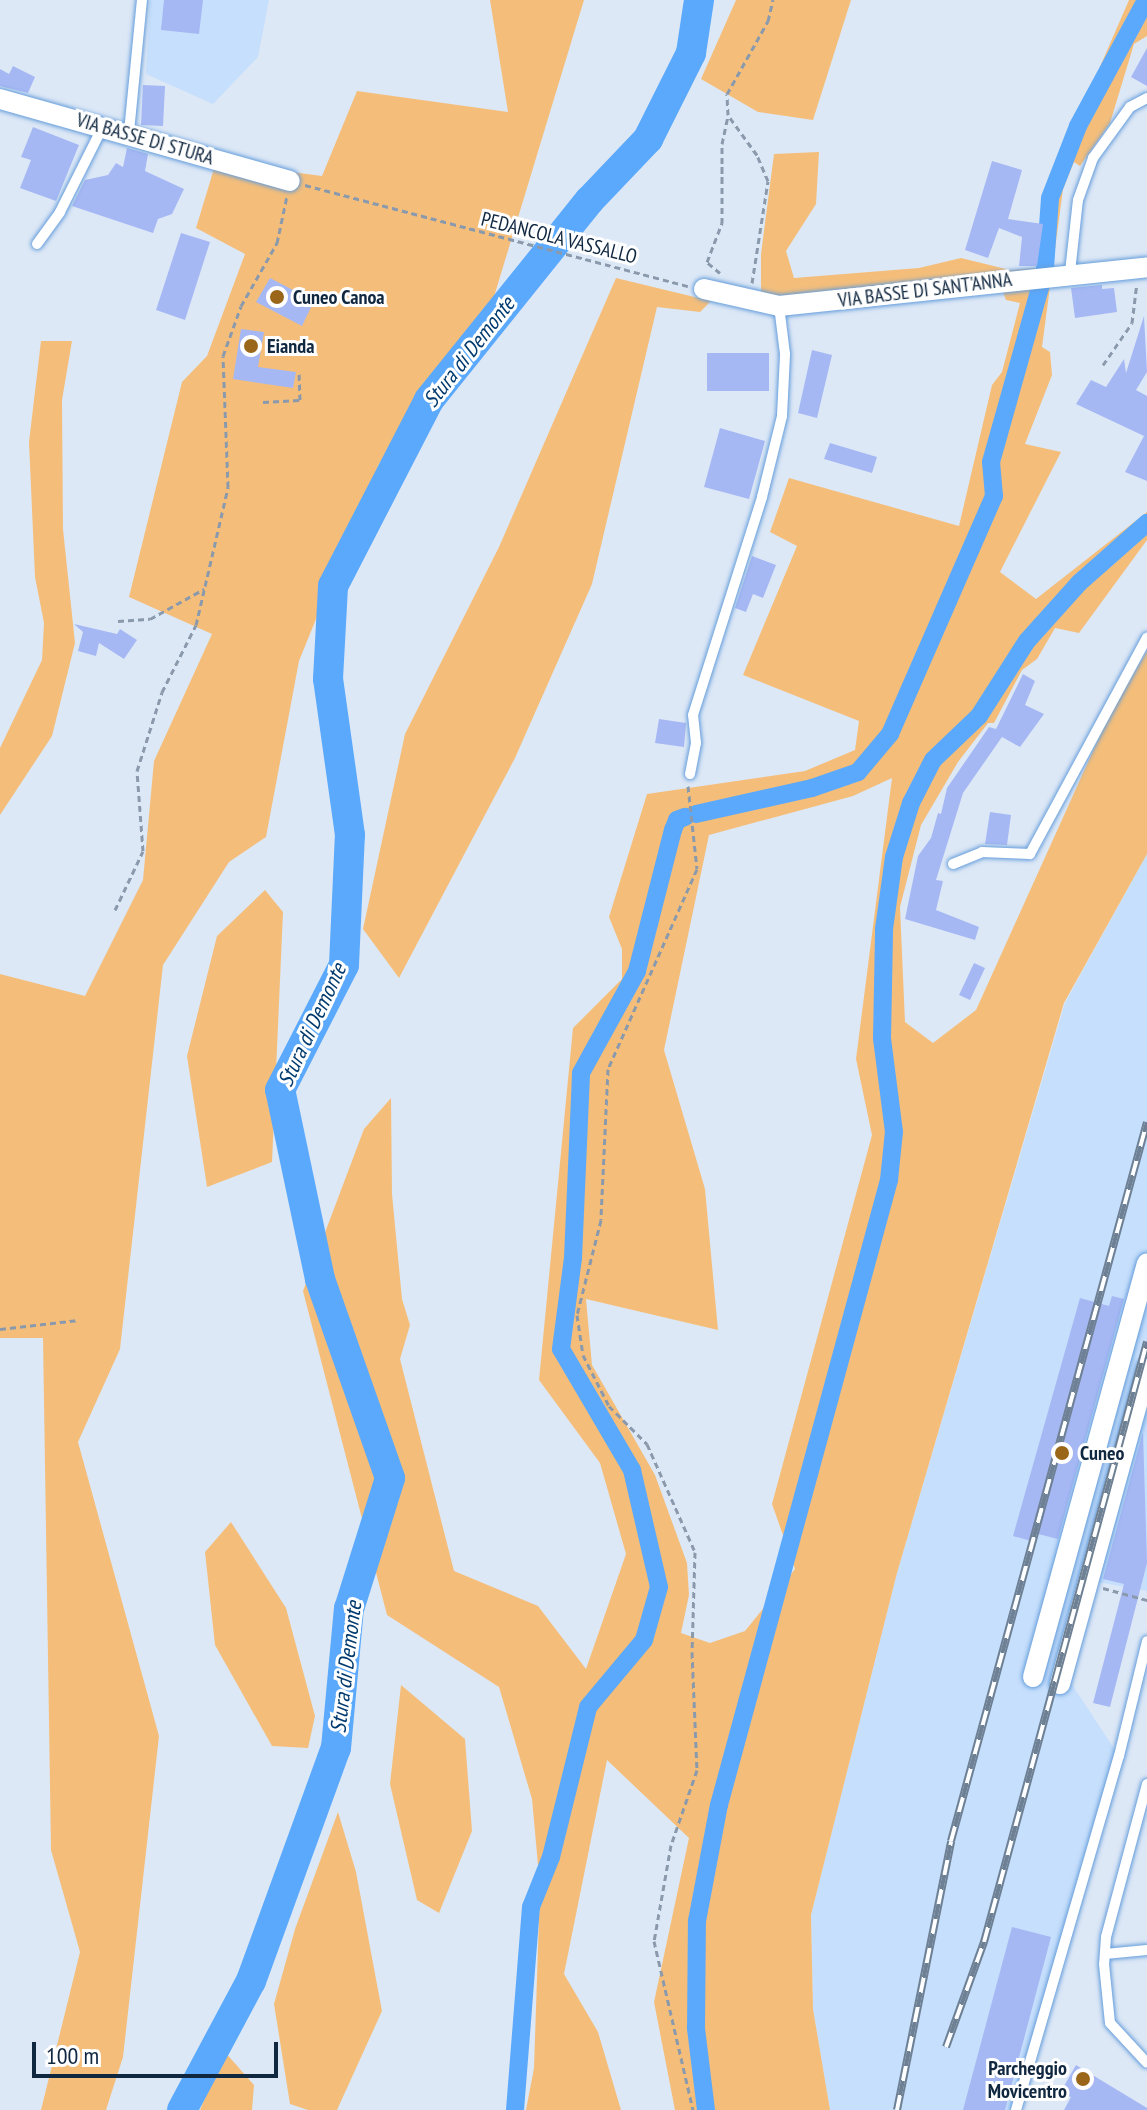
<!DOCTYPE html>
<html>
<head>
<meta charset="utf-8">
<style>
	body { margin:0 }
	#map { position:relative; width:1147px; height:2110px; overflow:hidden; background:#dde8f6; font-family:"PT Sans Narrow",sans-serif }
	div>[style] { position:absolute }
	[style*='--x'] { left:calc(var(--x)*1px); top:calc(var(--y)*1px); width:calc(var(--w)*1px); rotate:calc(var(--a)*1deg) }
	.built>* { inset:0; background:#c6dffc }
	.green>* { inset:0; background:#f4be7a }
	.canal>* { height:18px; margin:-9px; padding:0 9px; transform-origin:9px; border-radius:9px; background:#5ba9fc }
	.river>* { height:30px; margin:-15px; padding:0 15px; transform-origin:15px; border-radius:15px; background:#5ba9fc }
	.building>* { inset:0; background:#a6b8f4 }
	.path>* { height:3px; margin-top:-1.5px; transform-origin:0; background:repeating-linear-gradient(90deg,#8a9aac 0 6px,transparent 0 10px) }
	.roads { filter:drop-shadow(0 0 2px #659ddb) drop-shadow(0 0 2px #659ddb) }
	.lane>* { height:10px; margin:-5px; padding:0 5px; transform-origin:5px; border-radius:5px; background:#fff }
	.street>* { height:20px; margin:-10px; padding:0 10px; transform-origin:10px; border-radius:10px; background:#fff }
	.rail>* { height:8px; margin-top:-4px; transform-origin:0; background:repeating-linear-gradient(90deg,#fff 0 15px,#6e8093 0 30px); box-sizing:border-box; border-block:2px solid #6e8093 }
	.dots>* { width:22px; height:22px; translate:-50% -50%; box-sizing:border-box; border:4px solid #fff; border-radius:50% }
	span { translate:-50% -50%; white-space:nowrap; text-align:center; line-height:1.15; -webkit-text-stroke:6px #fff; paint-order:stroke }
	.street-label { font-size:20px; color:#102740 }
	.poi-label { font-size:20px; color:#102740; font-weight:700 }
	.left { translate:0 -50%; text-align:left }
	.right { translate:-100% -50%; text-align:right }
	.water-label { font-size:22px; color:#003a6e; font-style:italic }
	.scale { position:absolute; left:32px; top:2042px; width:246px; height:36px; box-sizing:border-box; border:4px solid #102740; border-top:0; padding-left:10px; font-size:24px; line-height:28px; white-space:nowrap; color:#102740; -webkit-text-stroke:6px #fff; paint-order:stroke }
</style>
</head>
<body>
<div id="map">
	<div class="built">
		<div style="clip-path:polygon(150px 0,269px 0,258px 57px,213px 104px,146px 74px)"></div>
		<div style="clip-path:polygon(1147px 854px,1147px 1591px,1098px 1582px,1071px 1683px,1119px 1756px,1016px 2110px,830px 2110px,813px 2009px,811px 1915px,897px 1573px,1065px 1003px)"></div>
	</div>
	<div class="green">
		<div style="clip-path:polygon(490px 0,584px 0,493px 300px,379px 464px,299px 661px,266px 837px,229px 862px,163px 965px,120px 1349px,78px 1442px,159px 1736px,123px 2057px,106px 2110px,41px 2110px,80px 1952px,51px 1850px,43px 1338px,0 1338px,0 974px,85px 996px,143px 880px,154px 761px,212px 634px,129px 597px,182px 382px,207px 356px,245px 254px,196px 228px,216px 162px,322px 176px,357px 91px,508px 112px)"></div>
		<div style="clip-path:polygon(736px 0,851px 0,813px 120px,758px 112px,701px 79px)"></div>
		<div style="clip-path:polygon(evenodd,1129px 0,1147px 0,1147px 36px,1134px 44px,1110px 123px,1080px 166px,1074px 162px,1063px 189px,1042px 347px,1050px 352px,1052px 375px,1025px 444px,1061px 452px,1000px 572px,1036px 599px,1147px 512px,1147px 540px,1079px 633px,1055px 628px,1037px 659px,1022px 670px,994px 723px,988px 723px,958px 762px,921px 825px,900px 907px,905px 1022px,933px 1043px,976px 1010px,1107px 720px,1147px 651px,1147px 854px,1064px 1003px,897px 1573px,811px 1915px,813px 2009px,830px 2110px,675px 2110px,654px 2002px,689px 1838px,607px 1760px,564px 1974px,598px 2032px,621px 2110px,526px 2110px,534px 2068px,540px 1887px,532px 1799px,499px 1687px,387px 1615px,303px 1291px,364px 1129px,391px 1098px,392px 1194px,402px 1299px,410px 1325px,400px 1359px,454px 1571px,538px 1606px,586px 1669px,626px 1554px,600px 1463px,539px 1380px,573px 1028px,622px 979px,622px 949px,609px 917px,647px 794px,805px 771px,855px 750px,859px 721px,743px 675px,797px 546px,770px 532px,789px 478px,959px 526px,992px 385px,1002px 372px,1020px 303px,1006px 300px,997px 276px,805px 299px,761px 295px,761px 254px,774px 154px,819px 152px,816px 204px,786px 251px,794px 278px,919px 268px,961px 258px,1010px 270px,1037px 268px,1045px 193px,1129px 0,892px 778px,856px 1059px,872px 1135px,772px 1504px,795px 1569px,745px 1631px,710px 1643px,681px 1633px,689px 1595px,687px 1563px,655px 1475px,592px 1365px,586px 1299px,718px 1330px,705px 1189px,664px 1050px,709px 835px,853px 796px,892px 778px)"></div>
		<div style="clip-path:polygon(616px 278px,711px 301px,700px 312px,657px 307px,592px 584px,515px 758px,399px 978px,363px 929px,405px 734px,499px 547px)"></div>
		<div style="clip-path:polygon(41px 341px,72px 341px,62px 400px,63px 529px,75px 643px,52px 736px,0 815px,0 748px,42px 660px,44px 623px,35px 577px,29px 442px)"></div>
		<div style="clip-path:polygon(265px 890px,283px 912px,272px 1162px,207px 1187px,187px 1056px,217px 936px)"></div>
		<div style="clip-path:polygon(231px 1522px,286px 1608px,315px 1716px,308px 1748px,272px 1746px,215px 1645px,205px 1552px)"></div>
		<div style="clip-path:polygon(401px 1685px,465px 1739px,472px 1831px,439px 1913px,417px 1900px,390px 1784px)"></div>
		<div style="clip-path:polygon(338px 1812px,356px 1872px,382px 2011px,337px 2110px,308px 2110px,290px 2104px,274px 2004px,295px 1929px)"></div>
		<div style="clip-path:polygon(224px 2051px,254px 2085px,252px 2110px,200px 2110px)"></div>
	</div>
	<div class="canal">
		<div style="--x:1045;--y:268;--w:70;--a:-85.9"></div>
		<div style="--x:1050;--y:198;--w:77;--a:-68.7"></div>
		<div style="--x:1078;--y:126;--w:143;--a:-61.6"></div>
		<div style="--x:696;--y:814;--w:119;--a:-12.6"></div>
		<div style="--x:812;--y:788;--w:49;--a:-19.2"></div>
		<div style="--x:858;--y:772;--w:50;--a:-49.9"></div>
		<div style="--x:890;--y:734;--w:260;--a:-66.4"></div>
		<div style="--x:994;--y:496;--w:34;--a:-95"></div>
		<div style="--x:991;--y:462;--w:181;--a:-74.3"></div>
		<div style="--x:515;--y:2110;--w:204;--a:-85.5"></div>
		<div style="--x:531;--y:1907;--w:54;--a:-68.2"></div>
		<div style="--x:551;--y:1857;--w:154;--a:-76.1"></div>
		<div style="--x:588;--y:1707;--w:87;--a:-50.1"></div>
		<div style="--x:644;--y:1640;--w:55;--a:-74.2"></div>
		<div style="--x:659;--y:1587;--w:120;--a:-103"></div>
		<div style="--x:632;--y:1470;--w:140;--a:-120.4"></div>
		<div style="--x:561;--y:1349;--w:92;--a:-82.5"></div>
		<div style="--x:573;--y:1258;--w:185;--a:-87.5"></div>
		<div style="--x:581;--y:1073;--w:116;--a:-61.2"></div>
		<div style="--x:637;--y:971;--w:146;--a:-75.7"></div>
		<div style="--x:673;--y:830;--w:11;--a:-68"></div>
		<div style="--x:677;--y:820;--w:9;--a:-21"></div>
		<div style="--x:706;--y:2110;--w:83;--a:-97"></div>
		<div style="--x:696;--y:2028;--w:107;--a:-89.5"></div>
		<div style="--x:697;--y:1921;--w:118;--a:-79.3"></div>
		<div style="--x:719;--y:1805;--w:648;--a:-74.78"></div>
		<div style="--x:889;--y:1180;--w:48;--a:-84.1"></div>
		<div style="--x:894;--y:1132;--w:95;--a:-97.3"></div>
		<div style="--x:882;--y:1038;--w:109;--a:-88.9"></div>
		<div style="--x:884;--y:929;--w:73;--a:-82.1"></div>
		<div style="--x:894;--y:857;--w:57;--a:-72.5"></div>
		<div style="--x:911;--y:803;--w:48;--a:-62.9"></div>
		<div style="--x:933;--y:760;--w:64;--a:-43.7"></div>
		<div style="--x:979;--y:716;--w:89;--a:-57.4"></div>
		<div style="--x:1027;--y:641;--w:78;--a:-48.1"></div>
		<div style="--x:1079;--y:583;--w:91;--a:-41.4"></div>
	</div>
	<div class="river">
		<div style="--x:182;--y:2110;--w:146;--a:-61.9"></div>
		<div style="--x:251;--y:1981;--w:248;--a:-70"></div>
		<div style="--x:336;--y:1748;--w:140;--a:-84.7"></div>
		<div style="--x:349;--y:1609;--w:137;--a:-72.6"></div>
		<div style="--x:390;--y:1478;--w:211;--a:-109.4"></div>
		<div style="--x:320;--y:1279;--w:193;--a:-101.9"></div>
		<div style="--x:280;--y:1090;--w:140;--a:-62.9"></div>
		<div style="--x:344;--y:965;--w:130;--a:-87.4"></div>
		<div style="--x:350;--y:835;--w:158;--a:-98"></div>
		<div style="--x:328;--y:679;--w:93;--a:-86.9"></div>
		<div style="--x:333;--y:586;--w:209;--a:-62.7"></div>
		<div style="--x:429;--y:400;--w:255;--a:-51.2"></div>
		<div style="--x:589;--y:201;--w:86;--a:-46.4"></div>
		<div style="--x:648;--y:139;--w:96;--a:-63.4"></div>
		<div style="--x:691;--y:53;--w:54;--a:-81.4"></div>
	</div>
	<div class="building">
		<div style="clip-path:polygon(164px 0,203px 0,199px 34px,161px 30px)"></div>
		<div style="clip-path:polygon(1147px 48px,1147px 86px,1131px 77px)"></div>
		<div style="clip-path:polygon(13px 66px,35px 77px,28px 93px,0 86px,0 69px,9px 74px)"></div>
		<div style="clip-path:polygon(143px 85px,165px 86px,163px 126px,141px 125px)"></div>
		<div style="clip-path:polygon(33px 127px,79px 145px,56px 201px,20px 188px,31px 160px,21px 157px)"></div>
		<div style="clip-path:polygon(127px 148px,148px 154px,145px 171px,184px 189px,172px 214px,158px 219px,153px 233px,72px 206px,85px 180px,108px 175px,116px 163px,123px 167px)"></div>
		<div style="clip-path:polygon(992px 161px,1022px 170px,1008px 219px,1043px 224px,1037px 266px,1019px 266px,1022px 237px,999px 228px,988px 258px,965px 250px)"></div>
		<div style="clip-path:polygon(181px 233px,210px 242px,185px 320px,156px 310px)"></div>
		<div style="clip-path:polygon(270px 278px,314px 301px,302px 326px,256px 302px)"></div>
		<div style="clip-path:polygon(1102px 285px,1102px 289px,1114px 288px,1117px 312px,1075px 318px,1071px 288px)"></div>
		<div style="clip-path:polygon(1144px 316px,1147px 372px,1136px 390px,1147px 396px,1147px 481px,1125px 472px,1144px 436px,1076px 404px,1091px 380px,1106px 387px,1124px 359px,1126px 373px)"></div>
		<div style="clip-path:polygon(241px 329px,264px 332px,258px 367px,296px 372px,293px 388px,233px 379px)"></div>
		<div style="clip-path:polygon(812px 350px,832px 355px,817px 418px,798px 413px)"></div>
		<div style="clip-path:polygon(707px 353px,769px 353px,769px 391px,707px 391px)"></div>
		<div style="clip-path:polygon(720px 428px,765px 441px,749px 499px,704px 487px)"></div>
		<div style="clip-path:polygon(830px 443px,877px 457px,872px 473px,824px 459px)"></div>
		<div style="clip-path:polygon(752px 556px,776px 565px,763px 598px,753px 594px,746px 612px,735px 608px)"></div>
		<div style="clip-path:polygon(74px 624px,117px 634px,120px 629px,137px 640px,124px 659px,99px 643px,96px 656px,78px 651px,83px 632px)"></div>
		<div style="clip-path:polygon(1023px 674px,1035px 681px,1025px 705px,1044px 714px,1020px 747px,1002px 737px,963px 793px,936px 880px,943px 881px,936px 910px,979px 927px,975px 940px,905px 919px,918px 856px,931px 838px,938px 813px,941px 814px,947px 788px,989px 727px,996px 729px)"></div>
		<div style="clip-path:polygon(659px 719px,686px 723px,684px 747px,655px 743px)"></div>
		<div style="clip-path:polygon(990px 812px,1011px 815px,1007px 845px,985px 844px)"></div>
		<div style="clip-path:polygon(974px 963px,985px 968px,970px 1000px,959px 995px)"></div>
		<div style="clip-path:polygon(1112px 1296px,1124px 1299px,1058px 1539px,1034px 1533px,1031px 1541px,1013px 1536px,1080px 1298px,1109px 1306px)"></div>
		<div style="clip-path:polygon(1143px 1432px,1147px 1563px,1110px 1707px,1093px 1703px,1124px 1584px,1103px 1579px)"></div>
		<div style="clip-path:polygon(1012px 1927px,1051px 1937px,1005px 2110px,963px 2110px)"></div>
		<div style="clip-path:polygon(1076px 2065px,1147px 2108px,1147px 2110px,1064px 2110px,1071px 2097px,1060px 2093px)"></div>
	</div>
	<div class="path">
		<div style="--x:305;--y:185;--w:396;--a:14.8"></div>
		<div style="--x:720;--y:273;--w:17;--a:-140"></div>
		<div style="--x:707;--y:262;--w:42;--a:-69"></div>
		<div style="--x:722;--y:223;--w:79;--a:-90"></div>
		<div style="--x:722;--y:144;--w:30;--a:-78"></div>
		<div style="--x:752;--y:283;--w:103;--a:-81.1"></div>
		<div style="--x:768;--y:181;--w:28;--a:-113"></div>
		<div style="--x:757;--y:155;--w:49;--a:-125.9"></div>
		<div style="--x:728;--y:115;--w:21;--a:-93"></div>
		<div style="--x:727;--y:94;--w:84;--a:-60.7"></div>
		<div style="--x:768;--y:21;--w:22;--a:-77"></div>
		<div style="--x:1103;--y:365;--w:51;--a:-55.4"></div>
		<div style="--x:1132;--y:323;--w:39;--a:-83"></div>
		<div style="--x:263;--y:402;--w:37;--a:-3"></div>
		<div style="--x:300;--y:400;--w:28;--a:-92"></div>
		<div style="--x:118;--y:621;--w:32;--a:-4"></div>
		<div style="--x:150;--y:619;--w:62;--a:-29.1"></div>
		<div style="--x:688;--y:786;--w:83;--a:83.8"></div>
		<div style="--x:697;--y:869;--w:219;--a:114"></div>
		<div style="--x:608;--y:1069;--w:151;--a:92.7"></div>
		<div style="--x:601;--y:1220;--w:98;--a:104.2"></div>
		<div style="--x:577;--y:1315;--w:40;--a:81.5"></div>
		<div style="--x:583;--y:1355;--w:57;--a:63"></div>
		<div style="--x:609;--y:1406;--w:54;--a:45"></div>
		<div style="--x:647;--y:1444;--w:118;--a:66"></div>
		<div style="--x:695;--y:1552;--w:100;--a:91.7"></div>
		<div style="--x:692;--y:1652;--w:118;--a:87.6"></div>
		<div style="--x:697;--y:1770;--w:79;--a:109.1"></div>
		<div style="--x:671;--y:1845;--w:97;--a:100"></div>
		<div style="--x:654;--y:1941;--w:173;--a:77"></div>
		<div style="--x:115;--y:910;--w:65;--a:-64.6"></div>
		<div style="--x:143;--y:851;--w:80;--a:-94.3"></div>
		<div style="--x:137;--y:771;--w:83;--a:-72.4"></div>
		<div style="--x:162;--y:692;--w:75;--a:-63.1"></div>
		<div style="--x:196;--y:625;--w:142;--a:-76.9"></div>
		<div style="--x:228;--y:487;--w:131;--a:-92.2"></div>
		<div style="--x:223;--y:356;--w:53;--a:-70.2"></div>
		<div style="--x:241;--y:306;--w:73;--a:-60.3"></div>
		<div style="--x:277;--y:243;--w:48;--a:-78"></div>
		<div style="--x:0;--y:1329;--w:79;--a:-6.6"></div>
		<div style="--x:1103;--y:1588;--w:46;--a:15.3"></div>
	</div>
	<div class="roads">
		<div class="lane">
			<div style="--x:129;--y:132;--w:133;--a:-84.4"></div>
			<div style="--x:37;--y:244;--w:39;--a:-54"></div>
			<div style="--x:60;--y:212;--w:94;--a:-63.4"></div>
			<div style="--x:1070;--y:272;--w:72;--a:-83.7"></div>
			<div style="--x:1078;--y:200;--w:45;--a:-70.3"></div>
			<div style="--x:1093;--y:158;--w:63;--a:-54"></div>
			<div style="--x:1130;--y:107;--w:19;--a:-28"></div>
			<div style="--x:690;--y:774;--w:32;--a:-79"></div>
			<div style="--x:696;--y:743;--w:28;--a:-96"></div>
			<div style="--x:693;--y:715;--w:229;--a:-72.4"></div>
			<div style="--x:762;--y:497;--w:83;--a:-76.1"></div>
			<div style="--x:782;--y:416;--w:62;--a:-87.2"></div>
			<div style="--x:785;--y:354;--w:48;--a:-97.1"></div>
			<div style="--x:953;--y:864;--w:31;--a:-22"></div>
			<div style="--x:982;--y:852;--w:48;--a:2.4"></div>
			<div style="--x:1030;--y:854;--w:246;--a:-61.6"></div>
			<div style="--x:1147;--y:1784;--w:158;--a:105"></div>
			<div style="--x:1106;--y:1937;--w:27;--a:94"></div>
			<div style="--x:1104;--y:1964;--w:59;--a:84.2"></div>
			<div style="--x:1110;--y:2023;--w:54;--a:47.2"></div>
			<div style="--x:1105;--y:1954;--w:42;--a:-5.4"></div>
			<div style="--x:1016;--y:2110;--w:369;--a:-73.8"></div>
			<div style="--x:1119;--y:1756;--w:118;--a:-76.3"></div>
		</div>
		<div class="street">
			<div style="--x:0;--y:99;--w:301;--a:15.8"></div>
			<div style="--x:704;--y:289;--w:77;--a:12.8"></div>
			<div style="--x:779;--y:306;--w:370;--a:-6"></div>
			<div style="--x:1033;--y:1677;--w:429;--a:-74.6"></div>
			<div style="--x:1060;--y:1684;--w:327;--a:-74.6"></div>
		</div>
	</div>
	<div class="rail">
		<div style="--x:946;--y:2047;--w:112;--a:-70.1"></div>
		<div style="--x:984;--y:1942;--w:622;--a:-74.8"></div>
		<div style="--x:897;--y:2110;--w:274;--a:-78.6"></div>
		<div style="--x:951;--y:1841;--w:745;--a:-74.75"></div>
	</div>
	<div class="dots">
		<div style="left:277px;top:297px;background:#99661a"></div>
		<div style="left:251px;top:346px;background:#99661a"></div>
		<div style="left:1062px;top:1453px;background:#99661a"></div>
		<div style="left:1083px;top:2079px;background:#99661a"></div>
	</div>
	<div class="street-label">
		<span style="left:145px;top:139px;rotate:16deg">VIA BASSE DI STURA</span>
		<span style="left:559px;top:238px;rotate:14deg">PEDANCOLA VASSALLO</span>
		<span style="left:925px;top:290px;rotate:-7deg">VIA BASSE DI SANT'ANNA</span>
	</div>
	<div class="poi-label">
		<span class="left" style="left:293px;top:297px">Cuneo Canoa</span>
		<span class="left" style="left:267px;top:346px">Eianda</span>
		<span class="left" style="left:1080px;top:1453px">Cuneo</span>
		<span class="right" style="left:1067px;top:2080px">Parcheggio<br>Movicentro</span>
	</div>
	<div class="water-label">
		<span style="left:469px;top:352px;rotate:-52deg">Stura di Demonte</span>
		<span style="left:312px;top:1025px;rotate:-65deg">Stura di Demonte</span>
		<span style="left:346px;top:1667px;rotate:-83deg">Stura di Demonte</span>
	</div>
	<div class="scale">100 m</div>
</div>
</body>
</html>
